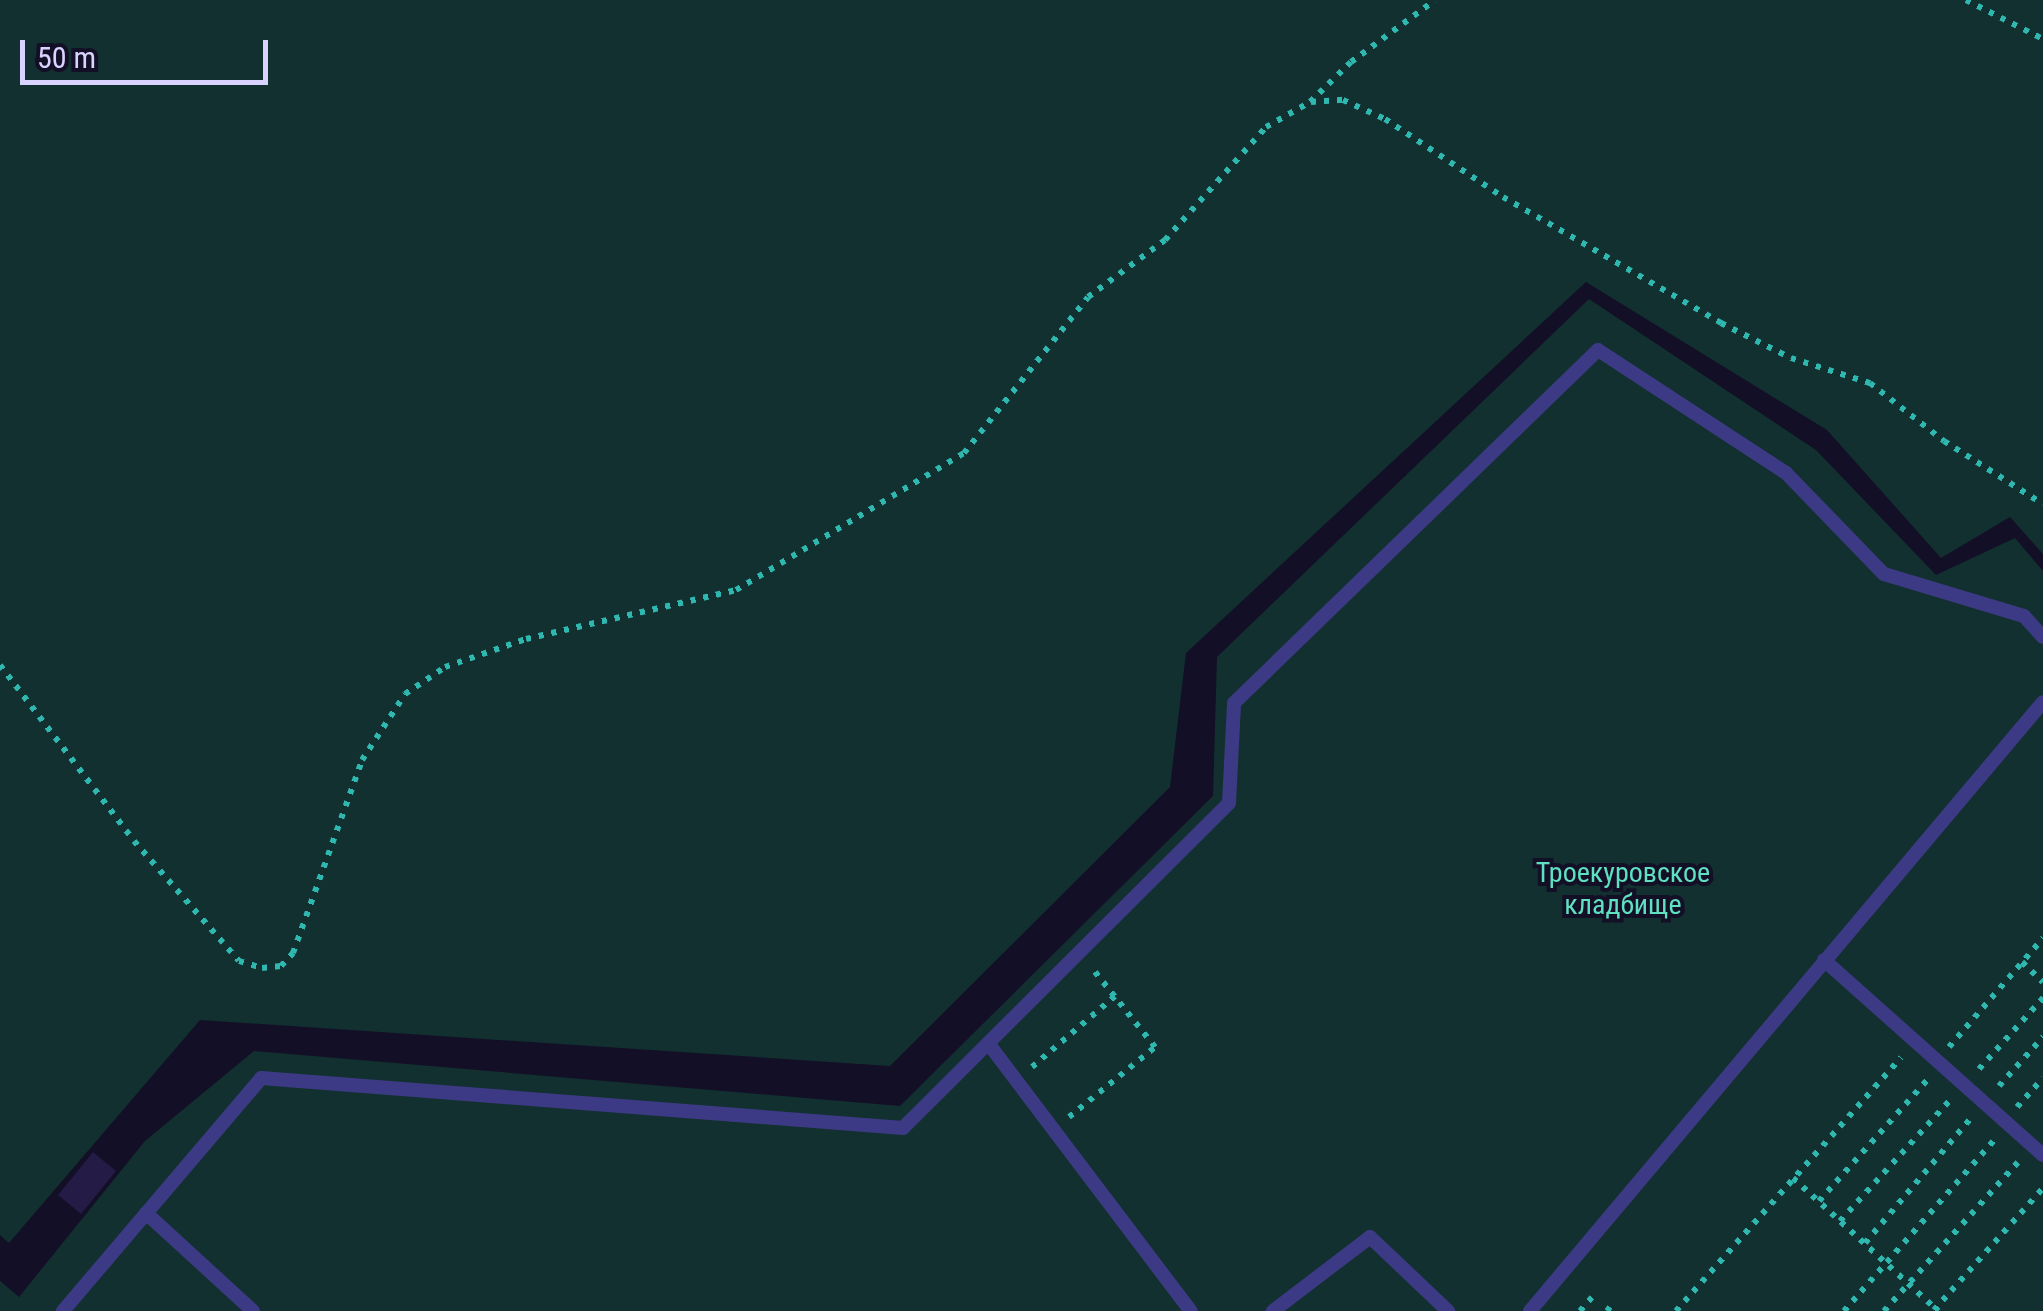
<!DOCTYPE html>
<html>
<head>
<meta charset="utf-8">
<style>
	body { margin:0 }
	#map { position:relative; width:2043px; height:1311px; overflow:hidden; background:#130f26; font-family:"Roboto Condensed",sans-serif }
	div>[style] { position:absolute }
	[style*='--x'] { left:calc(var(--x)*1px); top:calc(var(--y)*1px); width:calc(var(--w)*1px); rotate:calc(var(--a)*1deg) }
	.green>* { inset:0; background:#12302f }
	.building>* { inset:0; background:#241b47 }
	.path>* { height:6px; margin-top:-3px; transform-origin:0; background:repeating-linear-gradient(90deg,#2fb8b0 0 5px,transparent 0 13px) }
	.lane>* { height:14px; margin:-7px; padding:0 7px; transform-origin:7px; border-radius:7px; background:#3d3a85 }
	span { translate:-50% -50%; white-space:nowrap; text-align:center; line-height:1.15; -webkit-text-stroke:8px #130f26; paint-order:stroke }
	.park-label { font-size:28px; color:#5fe0c0 }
	.scale { position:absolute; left:20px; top:40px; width:248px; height:45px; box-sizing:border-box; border:5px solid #d9d4ff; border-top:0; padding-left:12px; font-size:30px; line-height:35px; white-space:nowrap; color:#d9d4ff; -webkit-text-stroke:8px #130f26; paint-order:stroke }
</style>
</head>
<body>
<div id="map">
	<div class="green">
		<div style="clip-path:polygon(0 0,2043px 0,2043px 554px,2010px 517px,1941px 558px,1827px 430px,1586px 282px,1186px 653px,1170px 787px,890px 1066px,200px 1020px,9px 1243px,0 1235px)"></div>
		<div style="clip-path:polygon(1589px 299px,1816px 450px,1936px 575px,2015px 538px,2043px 571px,2043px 1311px,0 1311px,0 1281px,19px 1297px,145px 1141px,254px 1051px,900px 1106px,1213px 796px,1217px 657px)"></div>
	</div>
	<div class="building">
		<div style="clip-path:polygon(93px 1152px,116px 1171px,81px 1214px,58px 1195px)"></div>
	</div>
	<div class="path">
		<div style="--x:1966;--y:0;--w:86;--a:26.9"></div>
		<div style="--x:1311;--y:102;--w:32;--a:-4"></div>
		<div style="--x:1343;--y:100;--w:46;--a:24.3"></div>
		<div style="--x:1385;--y:119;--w:141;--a:33.5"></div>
		<div style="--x:1503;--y:197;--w:252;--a:30"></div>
		<div style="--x:1721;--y:323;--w:78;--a:26.6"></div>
		<div style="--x:1791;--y:358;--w:83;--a:17.6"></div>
		<div style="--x:1870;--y:383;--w:94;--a:38.1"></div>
		<div style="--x:1944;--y:441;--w:117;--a:32.5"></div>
		<div style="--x:0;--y:665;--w:221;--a:52.7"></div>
		<div style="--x:134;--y:841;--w:159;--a:48.8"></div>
		<div style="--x:239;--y:961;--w:24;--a:17"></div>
		<div style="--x:262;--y:968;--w:19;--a:-6"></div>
		<div style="--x:281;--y:966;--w:18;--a:-47"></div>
		<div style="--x:293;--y:953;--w:205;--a:-70.3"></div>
		<div style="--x:362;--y:760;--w:79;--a:-56.9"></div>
		<div style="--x:405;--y:694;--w:48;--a:-34"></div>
		<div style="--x:445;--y:667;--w:86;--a:-19.1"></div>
		<div style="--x:526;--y:639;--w:216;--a:-13.1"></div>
		<div style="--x:736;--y:590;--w:266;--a:-31"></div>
		<div style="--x:964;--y:453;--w:199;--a:-51.5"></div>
		<div style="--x:1088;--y:297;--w:96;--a:-36.5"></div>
		<div style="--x:1165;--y:240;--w:152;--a:-48.2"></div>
		<div style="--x:1266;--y:127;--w:51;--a:-29.6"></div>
		<div style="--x:1310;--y:102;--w:57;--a:-44.3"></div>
		<div style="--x:1351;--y:62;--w:104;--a:-36.4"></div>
		<div style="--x:2022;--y:962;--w:29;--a:44"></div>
		<div style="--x:1949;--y:1047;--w:144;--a:-49.2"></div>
		<div style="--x:1032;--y:1067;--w:109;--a:-40.5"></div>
		<div style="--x:1979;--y:1069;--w:96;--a:-48"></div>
		<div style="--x:1999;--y:1086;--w:66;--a:-48.1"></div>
		<div style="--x:2017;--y:1107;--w:39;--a:-48"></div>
		<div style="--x:1069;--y:1117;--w:111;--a:-39.1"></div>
		<div style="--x:1155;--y:1047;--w:101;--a:-128.6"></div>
		<div style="--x:1793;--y:1178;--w:197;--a:42.5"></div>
		<div style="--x:1819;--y:1201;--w:164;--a:-48.2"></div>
		<div style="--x:1840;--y:1221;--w:164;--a:-47.7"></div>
		<div style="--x:1865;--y:1243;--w:164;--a:-49.7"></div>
		<div style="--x:1934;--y:1310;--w:164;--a:-48.2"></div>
		<div style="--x:1580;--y:1311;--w:21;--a:-49"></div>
		<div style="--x:1607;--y:1311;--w:5;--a:-53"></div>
		<div style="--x:1676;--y:1311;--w:339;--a:-48.4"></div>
		<div style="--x:1844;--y:1311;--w:227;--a:-48.7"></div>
		<div style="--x:1884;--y:1311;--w:200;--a:-48"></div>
	</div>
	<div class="lane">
		<div style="--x:1824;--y:960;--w:293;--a:41.7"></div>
		<div style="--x:988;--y:1043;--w:336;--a:52.9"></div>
		<div style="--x:146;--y:1213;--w:145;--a:42.5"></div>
		<div style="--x:63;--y:1311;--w:306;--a:-49.6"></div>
		<div style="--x:261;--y:1078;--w:644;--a:4.45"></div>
		<div style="--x:903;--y:1128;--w:460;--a:-44.9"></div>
		<div style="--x:1229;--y:803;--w:100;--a:-87.1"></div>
		<div style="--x:1234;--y:703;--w:507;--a:-44.12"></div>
		<div style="--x:1598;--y:350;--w:225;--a:33.2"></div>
		<div style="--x:1786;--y:473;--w:141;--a:45.9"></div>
		<div style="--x:1884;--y:574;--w:146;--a:16.7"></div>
		<div style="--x:2024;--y:616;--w:28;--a:48"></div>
		<div style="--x:1273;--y:1311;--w:122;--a:-37.3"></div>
		<div style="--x:1370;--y:1237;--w:108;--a:43.5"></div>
		<div style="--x:1530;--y:1311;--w:796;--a:-49.89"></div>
	</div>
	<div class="park-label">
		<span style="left:1623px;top:889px">Троекуровское<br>кладбище</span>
	</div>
	<div class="scale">50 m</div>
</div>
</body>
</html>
